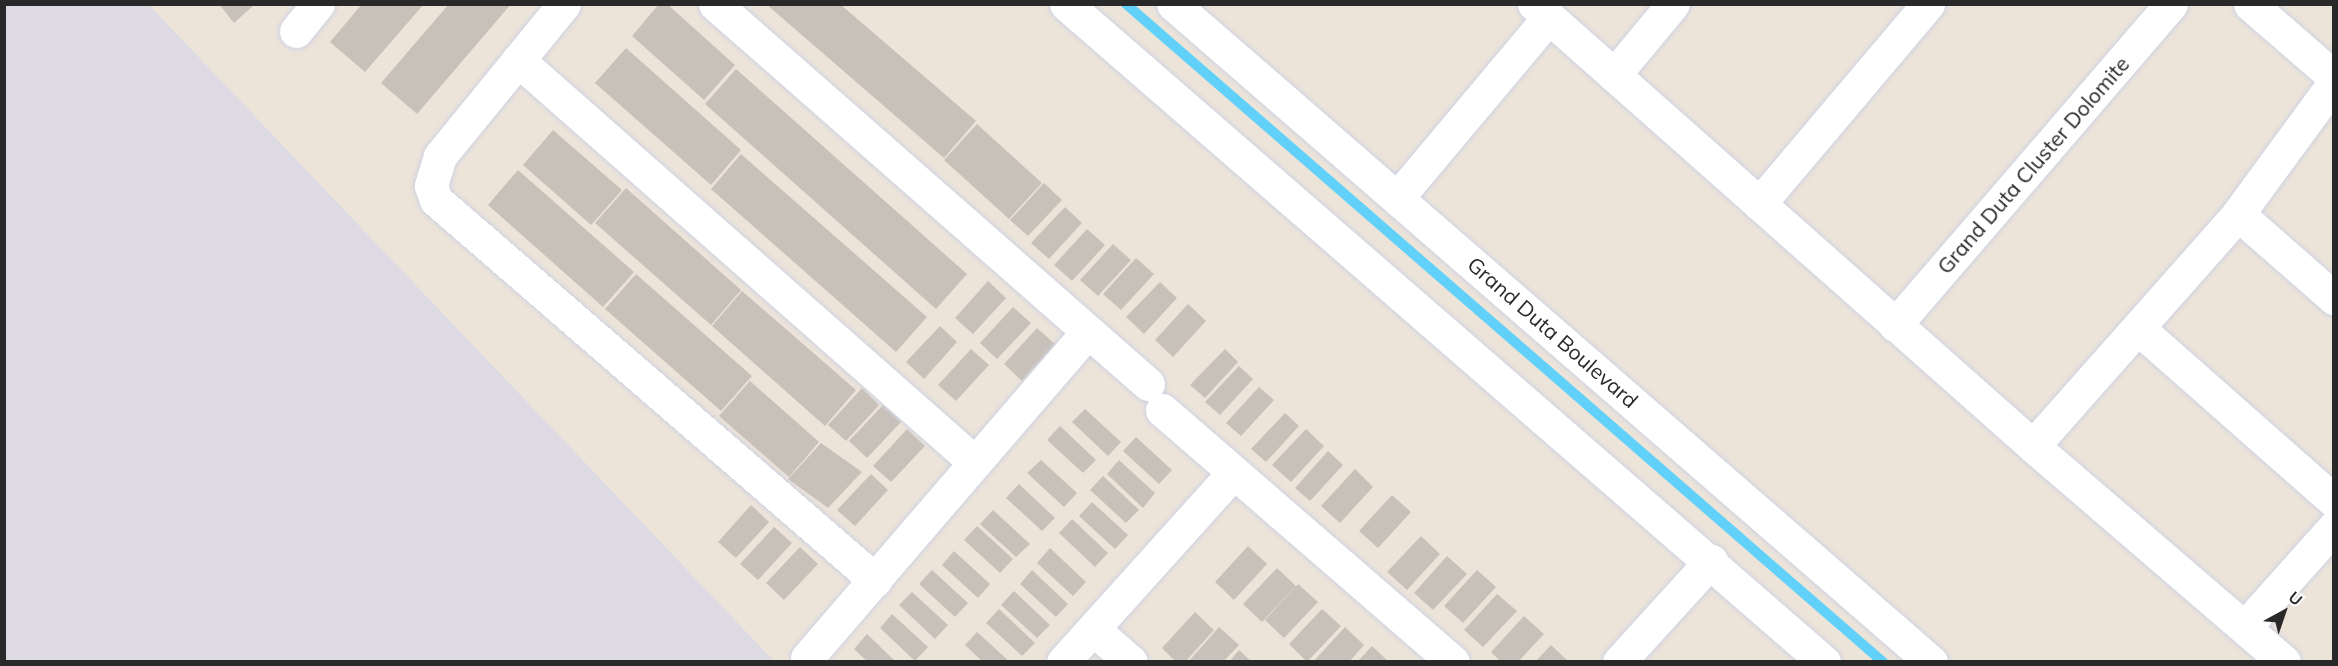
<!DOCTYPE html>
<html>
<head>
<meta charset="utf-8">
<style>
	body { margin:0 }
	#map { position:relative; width:2338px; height:666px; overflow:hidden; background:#ede4d9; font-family:Mulish,sans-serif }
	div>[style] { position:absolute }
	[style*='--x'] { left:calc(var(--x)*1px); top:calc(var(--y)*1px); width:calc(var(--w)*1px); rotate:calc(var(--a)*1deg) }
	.industrial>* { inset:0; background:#dddae4 }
	.stream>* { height:10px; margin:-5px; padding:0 5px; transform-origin:5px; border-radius:5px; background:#61d1f9 }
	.building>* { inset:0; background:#c8c1b9 }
	.roads { filter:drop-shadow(0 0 2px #ced2e3) drop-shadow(0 0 2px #ced2e3) }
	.minor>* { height:33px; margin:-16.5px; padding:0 16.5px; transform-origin:16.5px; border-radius:16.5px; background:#fff }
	span { translate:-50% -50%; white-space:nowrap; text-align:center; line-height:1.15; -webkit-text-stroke:6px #fff; paint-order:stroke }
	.street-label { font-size:21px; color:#292929 }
	.frame { position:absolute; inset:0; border:6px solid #292929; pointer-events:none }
	.north { position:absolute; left:2254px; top:582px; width:60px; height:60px; -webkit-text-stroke:4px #fff; paint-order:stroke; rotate:40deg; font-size:16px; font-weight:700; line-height:24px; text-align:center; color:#292929 }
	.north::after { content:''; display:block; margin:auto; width:21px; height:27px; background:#292929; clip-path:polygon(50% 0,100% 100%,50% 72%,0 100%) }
</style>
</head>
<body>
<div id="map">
	<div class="industrial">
		<div style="clip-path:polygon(4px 5px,149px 5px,774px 661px,5px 661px)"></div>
	</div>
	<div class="stream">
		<div style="--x:1126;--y:4;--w:1003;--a:41"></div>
	</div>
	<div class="building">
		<div style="clip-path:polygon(219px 4px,255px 4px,234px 23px)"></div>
		<div style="clip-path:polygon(362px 4px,424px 4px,365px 72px,330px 42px)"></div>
		<div style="clip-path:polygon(449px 4px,511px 4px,417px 114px,381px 83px)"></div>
		<div style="clip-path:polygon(659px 4px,667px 4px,735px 65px,704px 100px,632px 36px)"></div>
		<div style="clip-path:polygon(766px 4px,840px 4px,976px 121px,944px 158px)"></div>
		<div style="clip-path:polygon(626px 48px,741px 150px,711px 185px,595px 83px)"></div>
		<div style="clip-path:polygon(736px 69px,967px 274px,936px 309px,705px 104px)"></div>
		<div style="clip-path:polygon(977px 124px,1042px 183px,1009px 219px,944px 160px)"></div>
		<div style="clip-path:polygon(553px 130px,622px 190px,591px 225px,523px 165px)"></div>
		<div style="clip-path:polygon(741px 154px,927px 317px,896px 352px,711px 189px)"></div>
		<div style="clip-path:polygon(518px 170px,634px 272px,603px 307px,488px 205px)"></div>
		<div style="clip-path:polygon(1044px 183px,1062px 200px,1028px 236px,1010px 220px)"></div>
		<div style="clip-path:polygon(626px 188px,741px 290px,711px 325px,595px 223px)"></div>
		<div style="clip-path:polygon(1065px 207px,1082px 223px,1049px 259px,1031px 243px)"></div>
		<div style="clip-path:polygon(1087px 229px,1105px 245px,1072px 281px,1054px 265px)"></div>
		<div style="clip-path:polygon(1113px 244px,1131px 260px,1098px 296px,1080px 280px)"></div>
		<div style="clip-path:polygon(1136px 258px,1154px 274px,1121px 310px,1103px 294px)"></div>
		<div style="clip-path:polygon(636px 274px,752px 376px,721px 411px,605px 309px)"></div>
		<div style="clip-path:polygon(988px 281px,1006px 298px,973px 334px,955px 318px)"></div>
		<div style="clip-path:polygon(1160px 282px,1177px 298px,1144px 334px,1126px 317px)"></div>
		<div style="clip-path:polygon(742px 291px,856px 390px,825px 426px,712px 326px)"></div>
		<div style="clip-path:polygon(1188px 304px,1206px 321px,1173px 357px,1155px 340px)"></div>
		<div style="clip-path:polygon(1013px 307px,1031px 323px,997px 359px,980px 343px)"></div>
		<div style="clip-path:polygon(940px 326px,957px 342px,924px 379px,906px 362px)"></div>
		<div style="clip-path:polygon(1037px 328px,1055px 344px,1022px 381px,1004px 364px)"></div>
		<div style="clip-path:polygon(971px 349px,989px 365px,956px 401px,938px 385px)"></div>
		<div style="clip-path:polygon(1225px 349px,1238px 362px,1205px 398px,1190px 385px)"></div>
		<div style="clip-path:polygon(1239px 366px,1253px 379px,1220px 415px,1205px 402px)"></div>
		<div style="clip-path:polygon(750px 381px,819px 442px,789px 477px,719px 416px)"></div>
		<div style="clip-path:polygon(1259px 387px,1274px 400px,1241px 436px,1226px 423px)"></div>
		<div style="clip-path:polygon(862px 388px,879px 405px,846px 441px,828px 425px)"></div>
		<div style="clip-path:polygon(883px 405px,901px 422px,867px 458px,849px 441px)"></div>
		<div style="clip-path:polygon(1085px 409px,1121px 442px,1108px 456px,1072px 422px)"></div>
		<div style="clip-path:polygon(1285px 413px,1299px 426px,1266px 462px,1251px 449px)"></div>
		<div style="clip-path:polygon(1060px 426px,1096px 460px,1083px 473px,1047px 440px)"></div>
		<div style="clip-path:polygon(907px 429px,925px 446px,891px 482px,873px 466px)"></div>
		<div style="clip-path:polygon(1306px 429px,1324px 446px,1291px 482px,1272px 465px)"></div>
		<div style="clip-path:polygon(1136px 437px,1172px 470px,1159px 484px,1123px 451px)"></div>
		<div style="clip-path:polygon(821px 443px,862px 472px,828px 508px,788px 479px)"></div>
		<div style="clip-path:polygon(1328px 451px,1343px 465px,1310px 501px,1295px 488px)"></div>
		<div style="clip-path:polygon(1041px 460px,1077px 493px,1064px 507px,1027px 473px)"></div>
		<div style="clip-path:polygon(1119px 460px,1155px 493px,1143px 508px,1107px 474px)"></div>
		<div style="clip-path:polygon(1355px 469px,1373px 487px,1340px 523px,1321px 506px)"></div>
		<div style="clip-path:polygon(871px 474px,888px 490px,855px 526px,837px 510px)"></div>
		<div style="clip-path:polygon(1103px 476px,1139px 510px,1126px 523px,1090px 490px)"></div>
		<div style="clip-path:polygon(1019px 484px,1055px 518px,1042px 531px,1006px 498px)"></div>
		<div style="clip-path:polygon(1392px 495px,1411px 512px,1378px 548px,1359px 531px)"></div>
		<div style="clip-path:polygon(1092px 502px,1128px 535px,1115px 549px,1079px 516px)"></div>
		<div style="clip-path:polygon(751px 505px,769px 522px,736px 558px,718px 542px)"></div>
		<div style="clip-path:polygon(993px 510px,1030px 544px,1016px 557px,980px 524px)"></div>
		<div style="clip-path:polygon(1072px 519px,1108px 553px,1095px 567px,1059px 533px)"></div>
		<div style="clip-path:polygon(977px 526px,1013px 559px,1000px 573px,964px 540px)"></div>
		<div style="clip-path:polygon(774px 527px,792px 543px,758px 580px,740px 564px)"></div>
		<div style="clip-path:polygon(1421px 536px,1440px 554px,1407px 590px,1387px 572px)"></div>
		<div style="clip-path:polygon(1248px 546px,1267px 564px,1234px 600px,1215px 582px)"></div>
		<div style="clip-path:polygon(800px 547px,818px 564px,784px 600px,766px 583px)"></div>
		<div style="clip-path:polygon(1050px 548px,1086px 582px,1073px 596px,1037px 563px)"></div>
		<div style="clip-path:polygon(954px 551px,990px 584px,978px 598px,942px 565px)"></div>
		<div style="clip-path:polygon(1447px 556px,1467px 574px,1433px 610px,1414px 593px)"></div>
		<div style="clip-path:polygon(1277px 568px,1296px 586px,1262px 622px,1243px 604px)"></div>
		<div style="clip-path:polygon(932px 570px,968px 603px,955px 617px,919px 584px)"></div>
		<div style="clip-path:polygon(1032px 570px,1068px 604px,1056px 617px,1020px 584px)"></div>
		<div style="clip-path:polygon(1477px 570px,1496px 587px,1463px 623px,1444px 606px)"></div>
		<div style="clip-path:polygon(1298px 584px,1318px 602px,1284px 638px,1265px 620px)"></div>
		<div style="clip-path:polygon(1014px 591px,1050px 625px,1037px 638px,1001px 605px)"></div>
		<div style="clip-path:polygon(912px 592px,948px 625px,935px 639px,899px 605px)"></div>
		<div style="clip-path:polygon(1497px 594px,1517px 611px,1483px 647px,1464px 630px)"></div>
		<div style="clip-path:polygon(999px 609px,1035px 643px,1022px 656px,986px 623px)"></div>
		<div style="clip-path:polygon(1322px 609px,1341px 626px,1307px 662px,1289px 644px)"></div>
		<div style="clip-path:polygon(1195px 612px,1214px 630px,1185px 662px,1176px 662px,1162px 648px)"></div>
		<div style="clip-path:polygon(892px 614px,928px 647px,915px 661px,880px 628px)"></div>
		<div style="clip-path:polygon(1524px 616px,1544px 634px,1518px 662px,1501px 662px,1491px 652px)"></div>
		<div style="clip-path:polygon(1219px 627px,1239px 645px,1223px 662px,1188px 662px)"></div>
		<div style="clip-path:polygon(1345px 627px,1364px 645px,1349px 662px,1313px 662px)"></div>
		<div style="clip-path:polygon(977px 632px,1010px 662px,983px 662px,965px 645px)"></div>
		<div style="clip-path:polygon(867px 634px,896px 662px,868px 662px,854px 649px)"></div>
		<div style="clip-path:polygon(1551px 645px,1569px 662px,1535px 662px)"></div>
		<div style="clip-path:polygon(1372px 646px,1389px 662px,1357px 662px)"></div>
		<div style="clip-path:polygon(1239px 650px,1252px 662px,1229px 662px)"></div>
	</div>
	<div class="roads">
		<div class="minor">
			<div style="--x:564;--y:4;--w:196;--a:129.2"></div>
			<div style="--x:440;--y:156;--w:31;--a:107"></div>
			<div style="--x:431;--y:186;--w:15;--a:70"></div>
			<div style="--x:436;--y:200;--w:581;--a:40.88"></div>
			<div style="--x:715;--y:4;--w:576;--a:41.27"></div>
			<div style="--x:1066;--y:4;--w:1004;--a:40.96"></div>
			<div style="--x:1173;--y:4;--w:1004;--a:40.96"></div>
			<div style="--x:1534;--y:4;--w:667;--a:41.53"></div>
			<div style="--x:2033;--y:446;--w:331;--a:40.7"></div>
			<div style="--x:2250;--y:4;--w:111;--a:41"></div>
			<div style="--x:296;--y:31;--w:35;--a:-51"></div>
			<div style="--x:518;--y:60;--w:605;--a:41.38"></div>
			<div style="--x:1614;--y:75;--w:92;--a:-50.3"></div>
			<div style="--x:1398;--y:197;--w:235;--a:-50"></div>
			<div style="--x:1759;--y:204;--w:262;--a:-49.8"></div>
			<div style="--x:2238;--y:214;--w:128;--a:41.2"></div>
			<div style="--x:1895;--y:325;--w:423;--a:-49.3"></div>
			<div style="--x:2139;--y:329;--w:260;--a:41.4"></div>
			<div style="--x:1162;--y:410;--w:385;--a:40.9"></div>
			<div style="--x:2033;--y:446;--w:310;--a:-48.5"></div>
			<div style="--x:2238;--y:214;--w:162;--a:-53.8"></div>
			<div style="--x:2245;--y:627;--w:134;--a:-48.3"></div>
			<div style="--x:1093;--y:629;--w:50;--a:41"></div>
			<div style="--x:807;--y:658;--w:430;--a:-49.3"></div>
			<div style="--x:1063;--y:662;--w:254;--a:-48"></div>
			<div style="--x:1619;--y:662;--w:137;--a:-47.7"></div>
		</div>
	</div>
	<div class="street-label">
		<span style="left:2033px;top:165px;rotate:-49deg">Grand Duta Cluster Dolomite</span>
		<span style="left:1553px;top:332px;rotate:41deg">Grand Duta Boulevard</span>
	</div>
	<div class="frame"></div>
	<div class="north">U</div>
</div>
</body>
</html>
